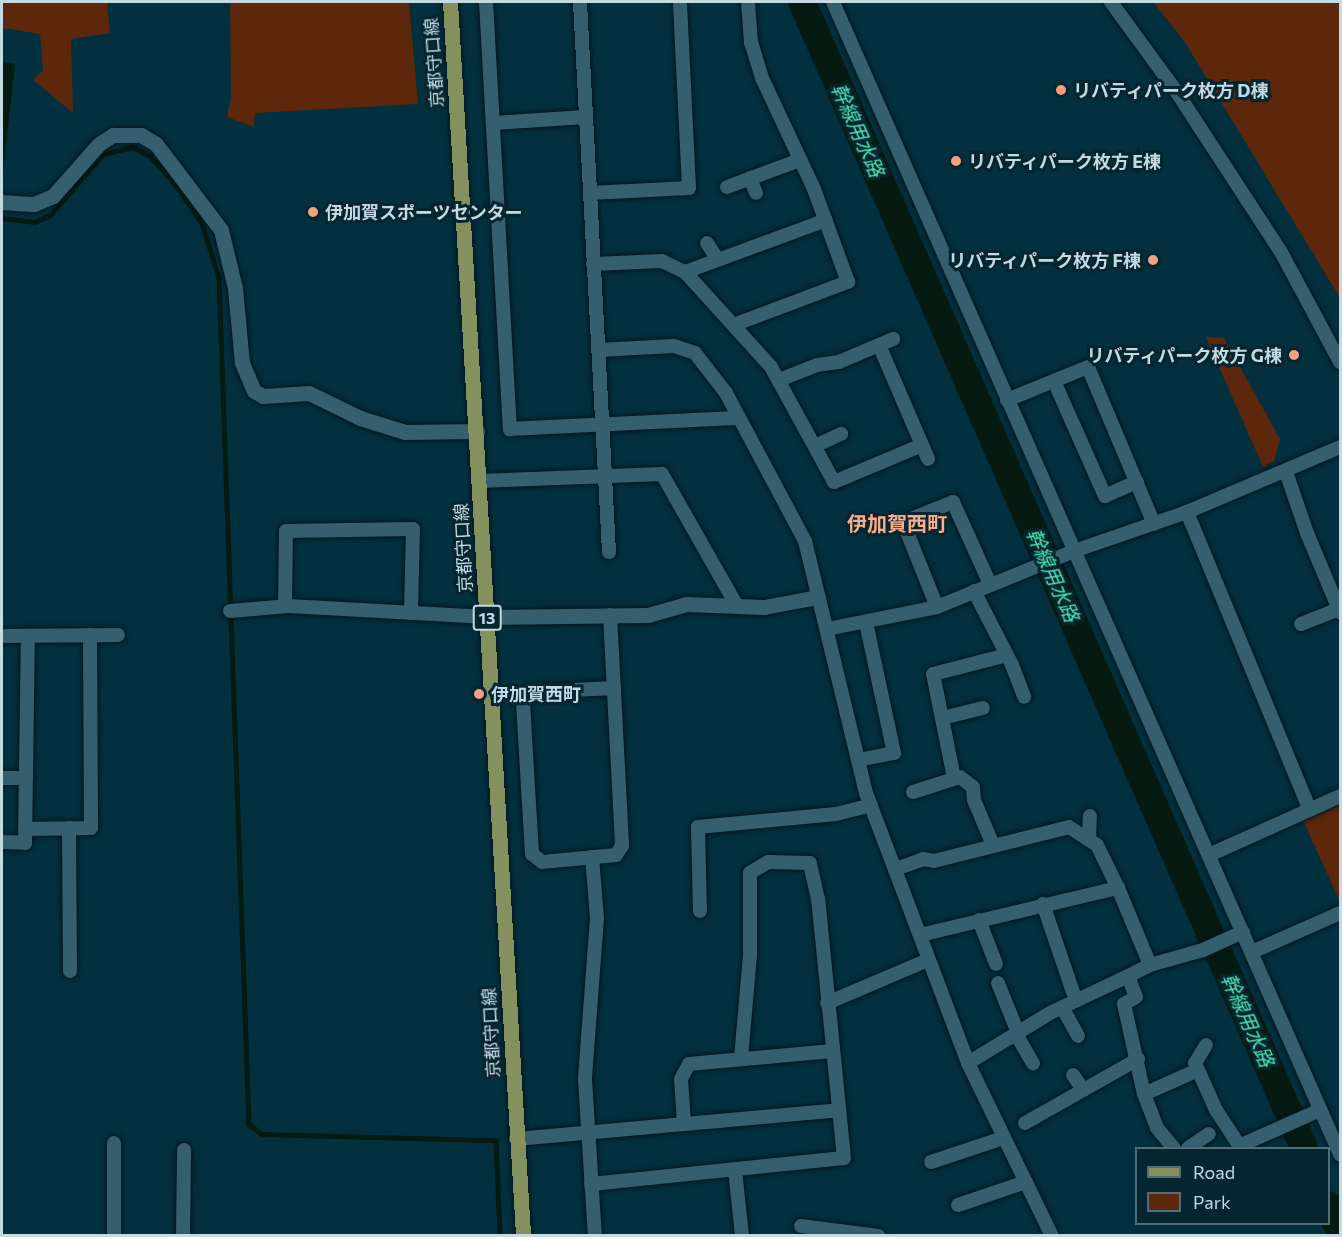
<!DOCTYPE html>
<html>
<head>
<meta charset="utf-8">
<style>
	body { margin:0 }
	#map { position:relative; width:1342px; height:1237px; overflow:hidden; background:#03303e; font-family:Commissioner,"Noto Sans JP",sans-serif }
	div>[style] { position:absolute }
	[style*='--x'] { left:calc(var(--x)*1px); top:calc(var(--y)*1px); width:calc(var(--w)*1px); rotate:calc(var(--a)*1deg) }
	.green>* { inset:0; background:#5c270a }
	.water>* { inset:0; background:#051a11 }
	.stream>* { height:4.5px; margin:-2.25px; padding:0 2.25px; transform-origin:2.25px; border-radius:2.25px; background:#051a11 }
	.river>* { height:28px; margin:-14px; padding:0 14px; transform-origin:14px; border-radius:14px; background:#051a11 }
	.roads { filter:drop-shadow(0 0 2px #02161e) drop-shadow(0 0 2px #02161e) }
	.minor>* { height:14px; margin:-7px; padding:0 7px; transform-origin:7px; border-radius:7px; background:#355e6e }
	.tertiary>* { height:15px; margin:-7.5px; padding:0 7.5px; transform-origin:7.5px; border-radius:7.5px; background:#355e6e }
	.primary>* { height:15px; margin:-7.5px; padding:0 7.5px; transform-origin:7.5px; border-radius:7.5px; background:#84915e }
	.dots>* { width:16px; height:16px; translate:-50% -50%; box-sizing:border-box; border:3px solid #052530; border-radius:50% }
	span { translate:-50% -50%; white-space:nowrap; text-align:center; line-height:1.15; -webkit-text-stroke:6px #052530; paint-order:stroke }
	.shield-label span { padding:2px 4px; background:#052530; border:2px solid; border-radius:4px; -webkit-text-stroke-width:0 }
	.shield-label { font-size:16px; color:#c4dae3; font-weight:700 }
	.street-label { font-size:18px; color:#c4dae3 }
	.poi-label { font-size:18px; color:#c4dae3; font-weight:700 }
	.left { translate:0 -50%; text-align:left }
	.right { translate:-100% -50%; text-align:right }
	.water-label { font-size:20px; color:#4be7b0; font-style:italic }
	.neighbourhood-label { font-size:20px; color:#f8ad8b; font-weight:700 }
	.frame { position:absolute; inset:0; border:3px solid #c4dae3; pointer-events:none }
	.legend { position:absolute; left:1135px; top:1147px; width:195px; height:78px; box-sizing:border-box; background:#052530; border:2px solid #516d78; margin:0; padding:8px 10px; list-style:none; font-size:18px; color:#c4dae3 }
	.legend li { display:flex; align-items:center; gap:12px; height:30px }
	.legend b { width:30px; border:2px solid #516d78 }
</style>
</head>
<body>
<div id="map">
	<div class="green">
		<div style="clip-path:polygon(2px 2px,107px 2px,110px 33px,71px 39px,73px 113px,33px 80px,43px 70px,40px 34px,2px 28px)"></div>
		<div style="clip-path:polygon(230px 2px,409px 2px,418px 104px,255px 113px,254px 127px,227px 117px,231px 98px)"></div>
		<div style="clip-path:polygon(1153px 2px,1340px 2px,1340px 298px,1184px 41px)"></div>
		<div style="clip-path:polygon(1206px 337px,1224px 338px,1280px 439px,1274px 461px,1263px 467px)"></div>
		<div style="clip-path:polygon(1340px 801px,1340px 902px,1302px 818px)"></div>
	</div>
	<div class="water">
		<div style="clip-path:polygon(2px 62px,15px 64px,2px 182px)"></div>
	</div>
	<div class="stream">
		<div style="--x:2;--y:218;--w:33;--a:7"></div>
		<div style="--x:35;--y:222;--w:17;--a:-25"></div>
		<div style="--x:50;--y:215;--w:81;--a:-49"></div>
		<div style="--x:103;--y:154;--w:31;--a:-13"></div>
		<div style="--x:133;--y:147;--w:19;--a:28"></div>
		<div style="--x:150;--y:156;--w:34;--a:47"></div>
		<div style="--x:173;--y:181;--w:51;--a:55.4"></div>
		<div style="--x:202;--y:223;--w:58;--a:72.8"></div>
		<div style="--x:219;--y:278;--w:847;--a:87.97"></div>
		<div style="--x:249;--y:1124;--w:16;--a:38"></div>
		<div style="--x:262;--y:1134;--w:234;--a:1.5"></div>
		<div style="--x:496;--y:1140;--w:96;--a:87.6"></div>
	</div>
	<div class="river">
		<div style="--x:802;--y:2;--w:1251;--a:66.34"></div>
		<div style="--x:1328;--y:1205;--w:30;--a:66"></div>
	</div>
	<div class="roads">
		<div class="minor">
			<div style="--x:486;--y:2;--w:428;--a:86.8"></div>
			<div style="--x:510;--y:429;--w:229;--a:-2.8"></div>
			<div style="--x:580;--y:2;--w:551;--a:86.98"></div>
			<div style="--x:833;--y:2;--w:1259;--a:66.25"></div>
			<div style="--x:1111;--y:2;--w:110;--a:53.9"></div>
			<div style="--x:1176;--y:91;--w:192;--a:56.9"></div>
			<div style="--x:1281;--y:252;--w:125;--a:61.8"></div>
			<div style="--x:493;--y:123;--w:93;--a:-3.7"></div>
			<div style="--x:750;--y:178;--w:16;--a:68"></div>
			<div style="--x:727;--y:187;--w:78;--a:-20.3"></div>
			<div style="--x:590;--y:193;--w:99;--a:-2.9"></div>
			<div style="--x:689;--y:188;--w:186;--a:-92.8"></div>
			<div style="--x:707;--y:243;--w:20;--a:57"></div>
			<div style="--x:593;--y:264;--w:69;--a:-2.5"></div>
			<div style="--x:662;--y:261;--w:25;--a:26"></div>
			<div style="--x:685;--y:272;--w:128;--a:47.8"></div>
			<div style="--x:771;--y:367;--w:131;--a:61.3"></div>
			<div style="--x:834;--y:482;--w:95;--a:-22.8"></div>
			<div style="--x:685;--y:272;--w:150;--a:-20.2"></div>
			<div style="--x:736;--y:324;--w:120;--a:-20.6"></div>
			<div style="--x:848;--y:282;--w:99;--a:-110.1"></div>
			<div style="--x:814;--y:189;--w:123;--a:-115.1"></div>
			<div style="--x:762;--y:78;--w:37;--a:-107"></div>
			<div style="--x:751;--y:43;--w:41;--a:-94.2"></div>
			<div style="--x:879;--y:345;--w:124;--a:66.7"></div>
			<div style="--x:598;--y:350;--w:76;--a:-3"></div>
			<div style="--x:674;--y:346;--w:22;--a:18"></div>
			<div style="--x:695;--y:353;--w:51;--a:52.2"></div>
			<div style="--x:726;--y:393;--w:168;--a:61.9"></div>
			<div style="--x:805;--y:541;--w:259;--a:76.4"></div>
			<div style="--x:866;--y:793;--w:289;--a:69.3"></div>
			<div style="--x:968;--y:1063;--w:192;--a:64.1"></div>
			<div style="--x:779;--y:380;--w:41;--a:-21.5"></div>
			<div style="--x:817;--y:365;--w:22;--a:-8"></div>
			<div style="--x:839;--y:362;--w:59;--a:-23.1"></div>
			<div style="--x:1054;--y:381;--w:126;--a:66.1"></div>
			<div style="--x:1105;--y:496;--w:35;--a:-24"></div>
			<div style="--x:1007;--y:400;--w:87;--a:-22.2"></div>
			<div style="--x:1088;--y:367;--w:170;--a:67.2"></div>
			<div style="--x:815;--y:446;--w:29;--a:-25"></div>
			<div style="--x:1286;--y:472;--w:65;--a:71"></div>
			<div style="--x:1307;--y:533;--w:86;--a:67.3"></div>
			<div style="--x:479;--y:481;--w:183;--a:-2.2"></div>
			<div style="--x:662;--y:474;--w:150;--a:60.4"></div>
			<div style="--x:1187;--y:512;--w:322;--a:67.6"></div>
			<div style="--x:974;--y:591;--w:83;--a:62.8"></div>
			<div style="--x:1012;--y:665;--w:34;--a:69"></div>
			<div style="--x:285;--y:606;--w:75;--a:-89.2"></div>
			<div style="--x:286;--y:531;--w:127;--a:-0.9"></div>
			<div style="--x:413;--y:529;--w:84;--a:91.4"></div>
			<div style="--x:937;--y:607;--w:92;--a:-111.8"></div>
			<div style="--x:903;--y:522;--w:54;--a:-21.8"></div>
			<div style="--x:953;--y:502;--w:90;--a:65.7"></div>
			<div style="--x:230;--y:611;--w:59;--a:-4.8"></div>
			<div style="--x:289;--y:606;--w:198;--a:3.2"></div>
			<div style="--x:610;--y:615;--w:231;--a:87"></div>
			<div style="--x:622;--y:846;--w:11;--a:124"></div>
			<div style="--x:616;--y:855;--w:74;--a:174.6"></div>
			<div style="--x:542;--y:862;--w:13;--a:-141"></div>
			<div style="--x:532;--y:854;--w:153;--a:-93.4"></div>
			<div style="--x:523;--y:701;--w:11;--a:-52"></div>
			<div style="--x:530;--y:692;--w:84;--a:-2.7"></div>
			<div style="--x:1301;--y:624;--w:41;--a:-21.5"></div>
			<div style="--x:827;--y:629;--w:112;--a:-11.3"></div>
			<div style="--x:937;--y:607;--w:148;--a:-22.2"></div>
			<div style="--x:1074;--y:551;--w:120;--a:-19"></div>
			<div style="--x:1187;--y:512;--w:166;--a:-23"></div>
			<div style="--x:2;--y:636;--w:116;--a:-0.5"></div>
			<div style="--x:942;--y:718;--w:42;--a:-13.7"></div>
			<div style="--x:858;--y:760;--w:37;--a:-11"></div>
			<div style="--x:894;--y:753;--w:134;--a:-102.1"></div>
			<div style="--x:2;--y:778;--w:24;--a:0"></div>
			<div style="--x:954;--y:778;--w:106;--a:-101.4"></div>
			<div style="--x:933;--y:674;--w:76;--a:-14.4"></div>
			<div style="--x:913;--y:792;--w:49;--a:-17.7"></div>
			<div style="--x:960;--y:777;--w:16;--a:38"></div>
			<div style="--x:973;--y:787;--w:13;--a:86"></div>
			<div style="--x:974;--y:800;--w:49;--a:67.1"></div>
			<div style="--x:69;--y:828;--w:143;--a:89.6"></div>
			<div style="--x:25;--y:829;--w:66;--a:-0.9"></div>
			<div style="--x:91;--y:828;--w:193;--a:-90.3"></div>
			<div style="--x:1089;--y:840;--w:24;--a:-88"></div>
			<div style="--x:2;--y:842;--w:23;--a:2"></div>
			<div style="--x:25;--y:843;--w:207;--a:-89.2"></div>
			<div style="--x:1209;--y:855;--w:144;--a:-24.2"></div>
			<div style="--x:592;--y:857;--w:61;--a:85.3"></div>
			<div style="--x:597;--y:918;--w:161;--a:94.3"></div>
			<div style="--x:585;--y:1079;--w:157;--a:86.4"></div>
			<div style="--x:896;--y:869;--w:29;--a:-20"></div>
			<div style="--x:923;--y:859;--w:11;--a:10"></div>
			<div style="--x:934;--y:861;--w:139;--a:-14.1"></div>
			<div style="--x:1069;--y:827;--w:33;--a:33"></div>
			<div style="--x:1097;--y:845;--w:48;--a:64"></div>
			<div style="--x:1043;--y:904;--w:93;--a:71.2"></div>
			<div style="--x:700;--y:911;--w:84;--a:-91.4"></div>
			<div style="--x:698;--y:827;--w:139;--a:-5.4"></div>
			<div style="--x:836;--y:814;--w:36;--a:-14"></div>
			<div style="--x:979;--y:920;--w:47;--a:68.9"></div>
			<div style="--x:920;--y:935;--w:204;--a:-13.4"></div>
			<div style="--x:1118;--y:888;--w:83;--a:67.4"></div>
			<div style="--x:1150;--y:965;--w:25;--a:153"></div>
			<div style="--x:1128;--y:976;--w:22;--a:69"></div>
			<div style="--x:1136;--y:997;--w:14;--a:150"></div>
			<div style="--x:1124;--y:1004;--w:92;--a:77.5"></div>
			<div style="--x:1144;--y:1094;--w:36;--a:69"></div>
			<div style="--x:1157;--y:1128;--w:26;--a:50"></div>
			<div style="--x:1252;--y:952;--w:96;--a:-23.9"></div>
			<div style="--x:1150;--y:965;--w:55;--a:-15.8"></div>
			<div style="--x:1203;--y:950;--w:44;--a:-24.2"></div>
			<div style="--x:998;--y:983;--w:54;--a:68.2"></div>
			<div style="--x:827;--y:1003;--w:110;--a:-23.1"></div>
			<div style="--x:1062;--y:1007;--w:33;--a:61"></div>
			<div style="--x:1016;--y:1034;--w:34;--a:60"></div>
			<div style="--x:1206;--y:1045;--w:21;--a:121"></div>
			<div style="--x:1195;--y:1063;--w:51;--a:65.9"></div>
			<div style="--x:1216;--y:1110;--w:45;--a:56.7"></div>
			<div style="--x:968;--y:1063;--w:98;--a:-31.3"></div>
			<div style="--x:1052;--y:1012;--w:84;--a:-25.3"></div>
			<div style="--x:1073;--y:1075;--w:18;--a:56"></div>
			<div style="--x:1144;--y:1094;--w:59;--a:-24"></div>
			<div style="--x:1025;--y:1123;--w:130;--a:-29.5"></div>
			<div style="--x:684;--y:1124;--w:45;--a:-93.8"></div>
			<div style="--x:681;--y:1079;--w:17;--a:-62"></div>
			<div style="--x:689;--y:1064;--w:144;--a:-5.2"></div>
			<div style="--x:516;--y:1139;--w:324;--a:-5.1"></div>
			<div style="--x:1239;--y:1146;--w:89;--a:-24"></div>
			<div style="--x:1188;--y:1148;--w:25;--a:-34"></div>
			<div style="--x:931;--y:1162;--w:76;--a:-18.4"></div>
			<div style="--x:735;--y:1170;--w:66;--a:83.9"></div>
			<div style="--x:591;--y:1184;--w:254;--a:-5.9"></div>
			<div style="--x:844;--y:1158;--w:260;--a:-95.7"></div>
			<div style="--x:818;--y:899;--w:37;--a:-103"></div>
			<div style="--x:810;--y:863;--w:42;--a:-178.6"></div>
			<div style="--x:768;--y:862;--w:21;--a:149"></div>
			<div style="--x:750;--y:873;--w:82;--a:90"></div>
			<div style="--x:750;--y:955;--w:102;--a:95"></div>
			<div style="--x:958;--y:1205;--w:72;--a:-18.7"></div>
			<div style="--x:801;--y:1226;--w:78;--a:7.4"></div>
			<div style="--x:114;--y:1236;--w:93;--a:-90"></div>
			<div style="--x:183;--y:1236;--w:86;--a:-89.3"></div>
		</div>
		<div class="tertiary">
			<div style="--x:2;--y:202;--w:32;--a:4"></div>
			<div style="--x:34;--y:204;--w:21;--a:-23"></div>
			<div style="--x:53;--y:196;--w:69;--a:-48.5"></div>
			<div style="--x:99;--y:144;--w:17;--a:-33"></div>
			<div style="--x:113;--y:135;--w:28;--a:0"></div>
			<div style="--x:141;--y:135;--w:17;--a:31"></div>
			<div style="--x:156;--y:144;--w:108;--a:52.9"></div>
			<div style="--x:221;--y:230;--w:60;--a:76.4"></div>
			<div style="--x:235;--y:288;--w:75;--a:84.7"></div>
			<div style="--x:242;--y:363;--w:30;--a:67"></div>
			<div style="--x:254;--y:391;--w:10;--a:29"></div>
			<div style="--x:263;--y:396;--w:46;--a:-3.7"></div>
			<div style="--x:309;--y:393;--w:57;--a:26.1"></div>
			<div style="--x:360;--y:418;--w:47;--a:17.3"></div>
			<div style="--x:405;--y:432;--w:72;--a:-0.8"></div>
			<div style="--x:487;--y:617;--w:161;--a:-0.7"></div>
			<div style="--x:648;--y:615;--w:40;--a:-16"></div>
			<div style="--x:686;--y:604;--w:78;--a:2.2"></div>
			<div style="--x:764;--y:607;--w:55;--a:-10.5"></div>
		</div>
		<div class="primary">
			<div style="--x:450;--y:2;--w:1236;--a:86.61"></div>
		</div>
	</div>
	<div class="dots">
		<div style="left:1061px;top:90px;background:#f1a17d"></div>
		<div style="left:956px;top:161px;background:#f1a17d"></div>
		<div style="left:313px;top:212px;background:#f1a17d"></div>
		<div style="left:1153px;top:260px;background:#f1a17d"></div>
		<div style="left:1294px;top:355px;background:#f1a17d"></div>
		<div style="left:479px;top:694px;background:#f1a17d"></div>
	</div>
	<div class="shield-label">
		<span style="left:487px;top:618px">13</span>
	</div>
	<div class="street-label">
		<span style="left:434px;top:63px;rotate:-94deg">京都守口線</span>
		<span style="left:463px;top:548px;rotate:-93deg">京都守口線</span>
		<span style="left:491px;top:1033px;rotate:-93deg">京都守口線</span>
	</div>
	<div class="poi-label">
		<span class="left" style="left:1073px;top:90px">リバティパーク枚方 D棟</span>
		<span class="left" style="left:968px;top:161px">リバティパーク枚方 E棟</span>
		<span class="left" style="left:325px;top:212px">伊加賀スポーツセンター</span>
		<span class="right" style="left:1141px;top:260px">リバティパーク枚方 F棟</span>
		<span class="right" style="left:1282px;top:355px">リバティパーク枚方 G棟</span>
		<span class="left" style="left:491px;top:694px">伊加賀西町</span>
	</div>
	<div class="water-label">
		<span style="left:858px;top:130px;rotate:66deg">幹線用水路</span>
		<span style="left:1053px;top:575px;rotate:66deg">幹線用水路</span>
		<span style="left:1248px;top:1020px;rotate:66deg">幹線用水路</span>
	</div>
	<div class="neighbourhood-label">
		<span style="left:897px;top:523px">伊加賀西町</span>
	</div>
	<div class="frame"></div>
	<ul class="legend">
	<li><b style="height:8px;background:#84915e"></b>Road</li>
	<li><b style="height:16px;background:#5c270a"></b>Park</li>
	</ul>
</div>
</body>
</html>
